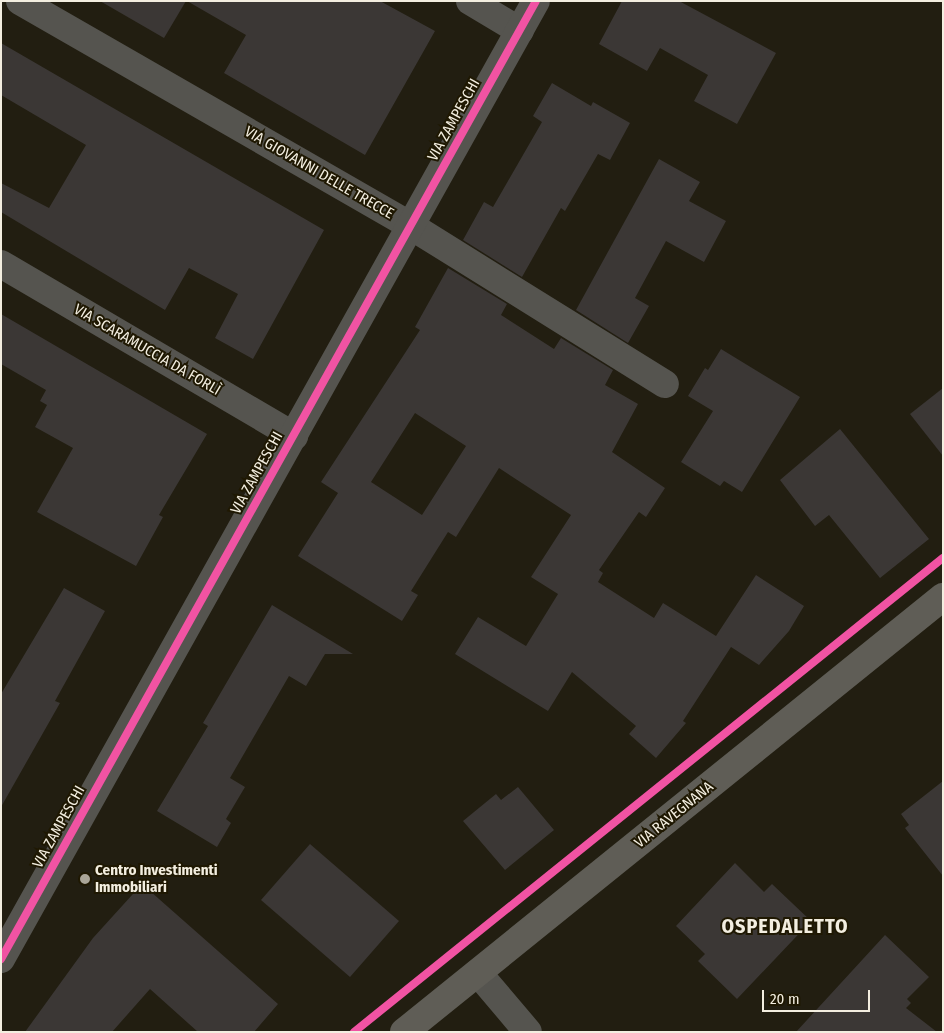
<!DOCTYPE html>
<html>
<head>
<meta charset="utf-8">
<style>
	body { margin:0 }
	#map { position:relative; width:944px; height:1033px; overflow:hidden; background:#221e11; font-family:"Fira Sans Condensed",sans-serif }
	div>[style] { position:absolute }
	[style*='--x'] { left:calc(var(--x)*1px); top:calc(var(--y)*1px); width:calc(var(--w)*1px); rotate:calc(var(--a)*1deg) }
	.building>* { inset:0; background:#3b3735 }
	.minor>* { height:28px; margin:-14px; padding:0 14px; transform-origin:14px; border-radius:14px; background:#55544f }
	.tertiary>* { height:28px; margin:-14px; padding:0 14px; transform-origin:14px; border-radius:14px; background:#55544f }
	.primary>* { height:28px; margin:-14px; padding:0 14px; transform-origin:14px; border-radius:14px; background:#5f5d56 }
	.cycleway>* { height:8px; margin:-4px; padding:0 4px; transform-origin:4px; border-radius:4px; background:#f153a3 }
	.dots>* { width:14px; height:14px; translate:-50% -50%; box-sizing:border-box; border:2px solid #1f1802; border-radius:50% }
	span { translate:-50% -50%; white-space:nowrap; text-align:center; line-height:1.15; -webkit-text-stroke:4px #1f1802; paint-order:stroke }
	.street-label { font-size:15px; color:#f3eee0 }
	.poi-label { font-size:15px; color:#f3eee0; font-weight:700 }
	.left { translate:0 -50%; text-align:left }
	.district-label { font-size:20px; color:#f3eee0; font-weight:700; letter-spacing:1px }
	.frame { position:absolute; inset:0; border:2px solid #f3eee0; pointer-events:none }
	.scale { position:absolute; left:762px; top:990px; width:108px; height:22px; box-sizing:border-box; border:2px solid #f3eee0; border-top:0; padding-left:6px; font-size:15px; line-height:18px; white-space:nowrap; color:#f3eee0; -webkit-text-stroke:4px #1f1802; paint-order:stroke }
</style>
</head>
<body>
<div id="map">
	<div class="building">
		<div style="clip-path:polygon(100px 1px,186px 1px,164px 38px)"></div>
		<div style="clip-path:polygon(187px 1px,380px 1px,435px 31px,365px 155px,224px 73px,246px 35px)"></div>
		<div style="clip-path:polygon(622px 1px,679px 1px,776px 53px,737px 124px,694px 101px,708px 75px,660px 48px,647px 71px,599px 44px)"></div>
		<div style="clip-path:polygon(1px 43px,324px 230px,253px 359px,215px 338px,238px 294px,189px 268px,165px 310px,1px 212px,1px 183px,49px 208px,86px 145px,1px 95px)"></div>
		<div style="clip-path:polygon(552px 83px,591px 106px,593px 102px,630px 123px,610px 160px,598px 154px,565px 211px,561px 208px,522px 277px,463px 240px,484px 202px,493px 207px,542px 122px,533px 116px)"></div>
		<div style="clip-path:polygon(659px 159px,700px 182px,689px 201px,726px 221px,704px 262px,666px 241px,635px 298px,649px 306px,628px 343px,576px 310px)"></div>
		<div style="clip-path:polygon(evenodd,448px 268px,507px 304px,501px 315px,554px 349px,561px 338px,613px 370px,605px 385px,638px 404px,612px 452px,665px 488px,646px 517px,639px 512px,599px 570px,603px 573px,598px 582px,654px 618px,663px 603px,716px 636px,756px 575px,804px 606px,789px 631px,759px 665px,731px 647px,683px 721px,686px 723px,656px 758px,629px 734px,636px 726px,572px 672px,548px 711px,455px 654px,478px 617px,526px 646px,558px 594px,531px 577px,571px 515px,499px 468px,456px 537px,448px 532px,411px 591px,418px 595px,402px 621px,298px 556px,338px 493px,321px 482px,420px 330px,415px 327px,448px 268px,415px 413px,466px 446px,422px 515px,371px 482px,415px 413px)"></div>
		<div style="clip-path:polygon(1px 314px,207px 434px,159px 515px,163px 517px,136px 566px,37px 512px,73px 448px,35px 427px,47px 405px,40px 401px,46px 390px,1px 364px)"></div>
		<div style="clip-path:polygon(721px 349px,800px 397px,742px 492px,724px 481px,720px 486px,681px 462px,713px 411px,688px 396px,705px 368px,708px 370px)"></div>
		<div style="clip-path:polygon(943px 388px,943px 456px,910px 414px)"></div>
		<div style="clip-path:polygon(840px 429px,929px 539px,880px 578px,829px 515px,815px 526px,780px 480px)"></div>
		<div style="clip-path:polygon(64px 588px,105px 611px,55px 701px,60px 703px,1px 807px,1px 694px)"></div>
		<div style="clip-path:polygon(272px 605px,353px 654px,325px 654px,306px 686px,289px 676px,230px 778px,245px 787px,226px 819px,231px 823px,217px 847px,157px 811px,208px 726px,203px 723px)"></div>
		<div style="clip-path:polygon(943px 781px,943px 876px,905px 828px,909px 825px,901px 814px)"></div>
		<div style="clip-path:polygon(518px 787px,554px 830px,505px 870px,463px 821px,496px 794px,501px 800px)"></div>
		<div style="clip-path:polygon(310px 844px,399px 921px,350px 977px,261px 900px)"></div>
		<div style="clip-path:polygon(735px 863px,764px 892px,772px 884px,811px 921px,737px 999px,698px 961px,705px 954px,676px 926px)"></div>
		<div style="clip-path:polygon(142px 884px,278px 1004px,254px 1032px,198px 1032px,150px 989px,112px 1032px,25px 1032px,93px 938px)"></div>
		<div style="clip-path:polygon(885px 935px,929px 977px,907px 999px,911px 1003px,906px 1008px,937px 1032px,796px 1032px)"></div>
	</div>
	<div class="minor">
		<div style="--x:20;--y:1;--w:451;--a:29.9"></div>
		<div style="--x:411;--y:226;--w:299;--a:31.9"></div>
		<div style="--x:470;--y:1;--w:58;--a:31"></div>
		<div style="--x:1;--y:264;--w:340;--a:30.4"></div>
		<div style="--x:478;--y:973;--w:77;--a:49.7"></div>
	</div>
	<div class="tertiary">
		<div style="--x:1;--y:959;--w:1097;--a:-60.82"></div>
	</div>
	<div class="primary">
		<div style="--x:404;--y:1032;--w:693;--a:-38.91"></div>
	</div>
	<div class="cycleway">
		<div style="--x:1;--y:959;--w:1097;--a:-60.82"></div>
		<div style="--x:354;--y:1032;--w:756;--a:-38.83"></div>
	</div>
	<div class="dots">
		<div style="left:85px;top:879px;background:#aaa598"></div>
	</div>
	<div class="street-label">
		<span style="left:454px;top:120px;rotate:-61deg">VIA ZAMPESCHI</span>
		<span style="left:319px;top:173px;rotate:30deg">VIA GIOVANNI DELLE TRECCE</span>
		<span style="left:147px;top:350px;rotate:30deg">VIA SCARAMUCCIA DA FORLÌ</span>
		<span style="left:257px;top:473px;rotate:-61deg">VIA ZAMPESCHI</span>
		<span style="left:674px;top:815px;rotate:-39deg">VIA RAVEGNANA</span>
		<span style="left:59px;top:827px;rotate:-61deg">VIA ZAMPESCHI</span>
	</div>
	<div class="poi-label">
		<span class="left" style="left:95px;top:879px">Centro Investimenti<br>Immobiliari</span>
	</div>
	<div class="district-label">
		<span style="left:785px;top:926px">OSPEDALETTO</span>
	</div>
	<div class="frame"></div>
	<div class="scale">20 m</div>
</div>
</body>
</html>
